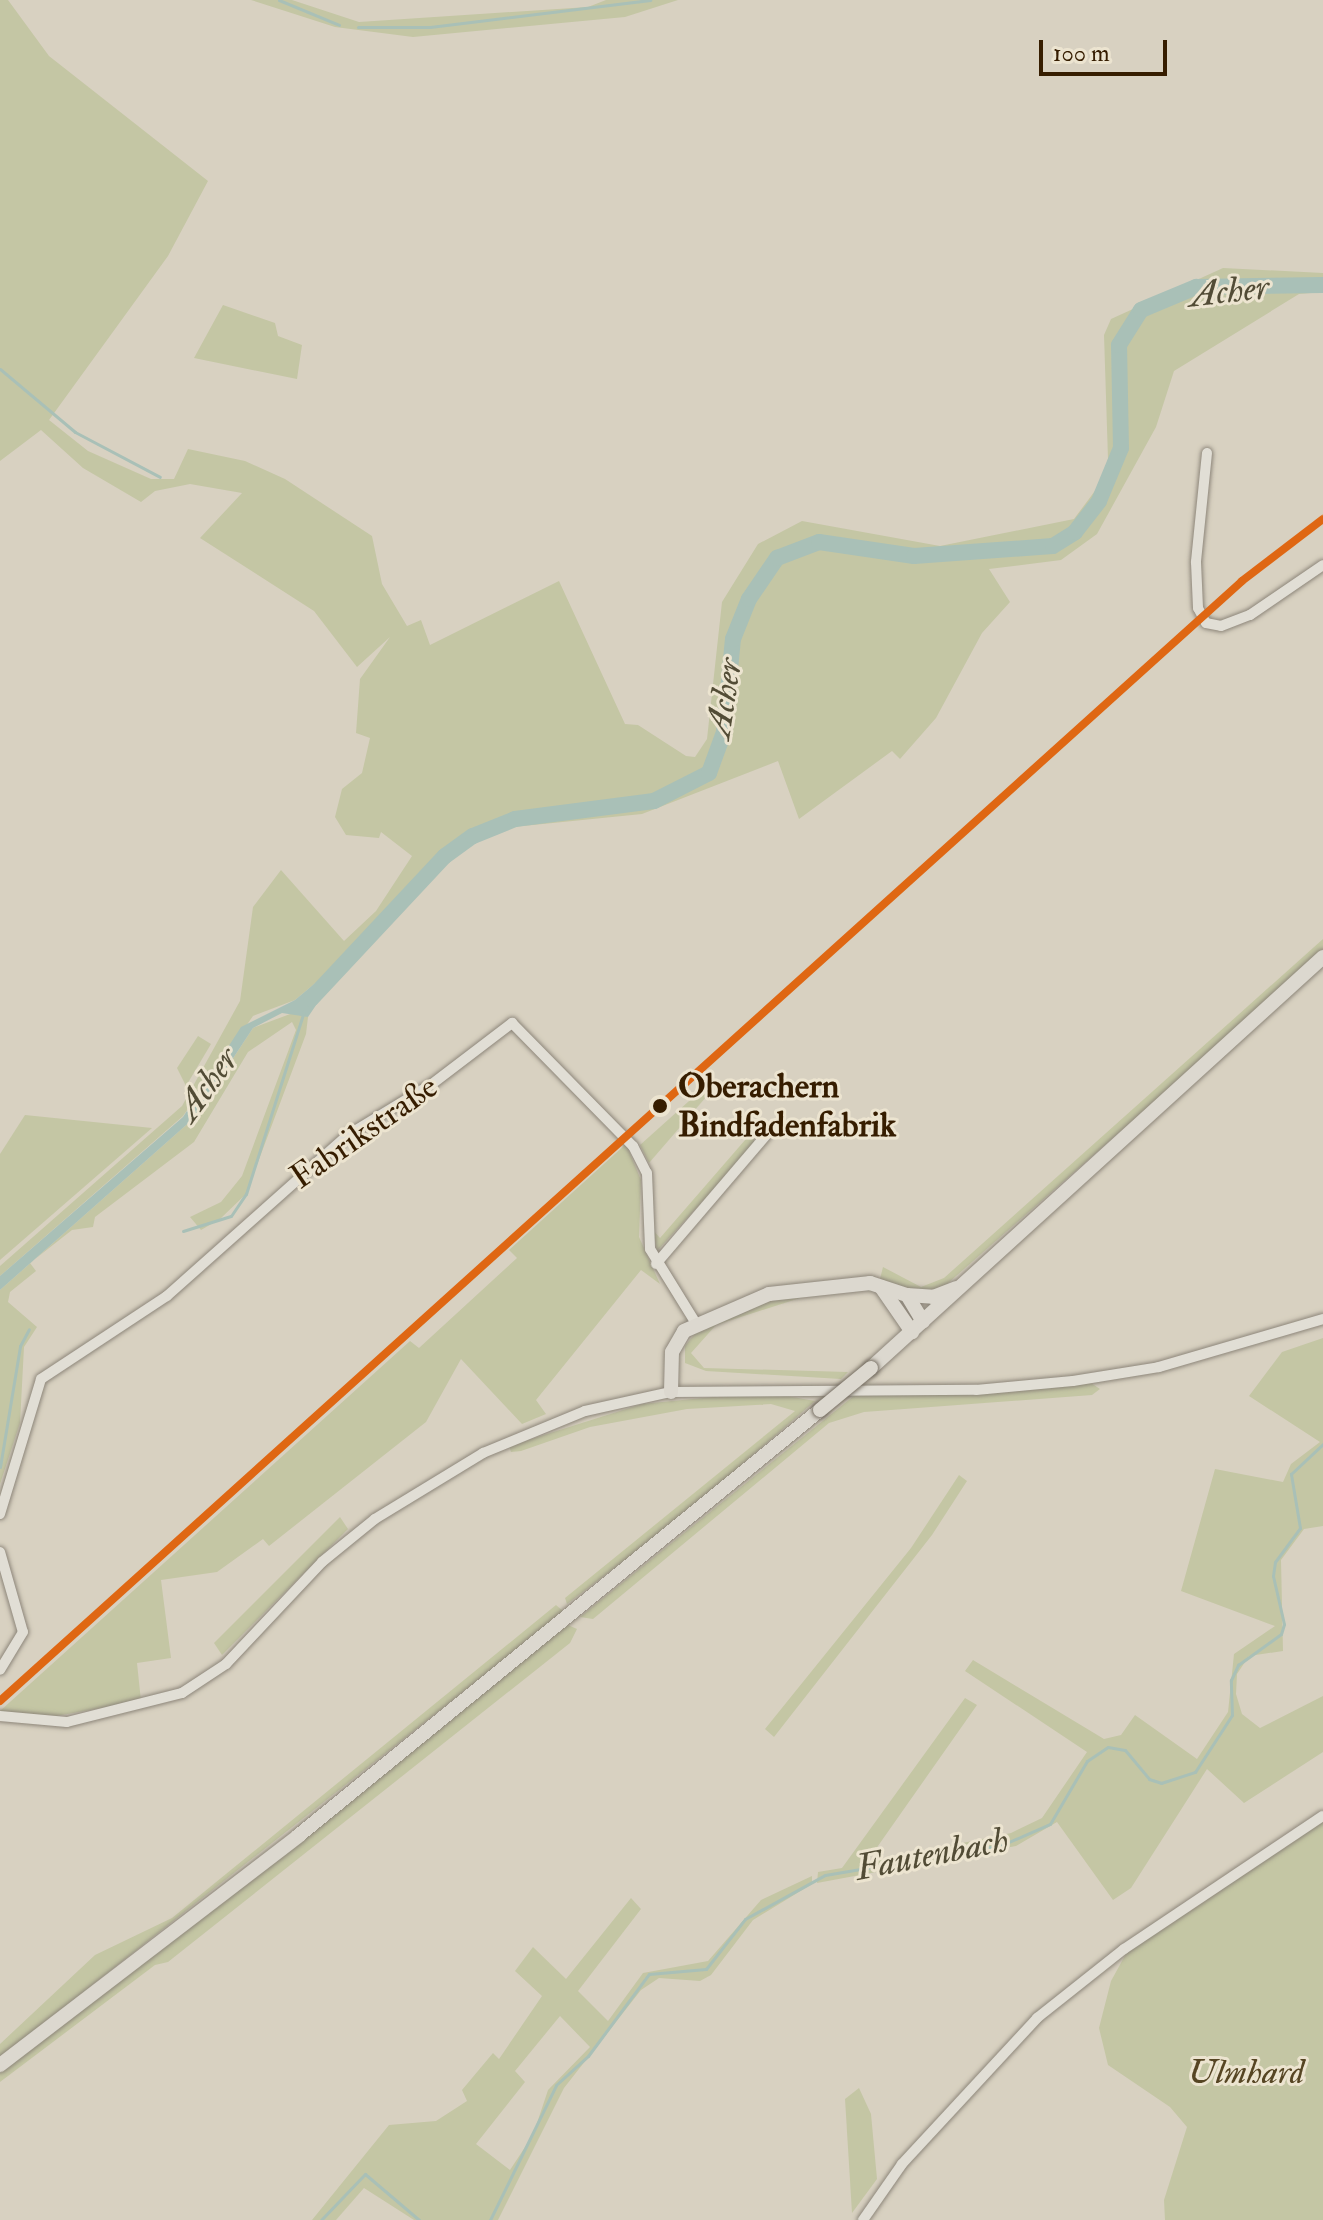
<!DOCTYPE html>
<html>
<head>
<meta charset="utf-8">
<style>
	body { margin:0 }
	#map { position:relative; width:1323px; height:2220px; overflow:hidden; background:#d8d1c1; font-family:"IM FELL Double Pica",serif }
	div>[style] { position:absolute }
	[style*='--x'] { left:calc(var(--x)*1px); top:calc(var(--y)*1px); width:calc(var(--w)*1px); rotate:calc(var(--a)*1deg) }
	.green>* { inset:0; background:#c4c6a4 }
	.water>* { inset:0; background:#a9c0b7 }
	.stream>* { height:3px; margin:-1.5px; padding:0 1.5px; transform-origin:1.5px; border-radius:1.5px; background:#a9c0b7 }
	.river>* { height:16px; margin:-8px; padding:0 8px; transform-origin:8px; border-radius:8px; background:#a9c0b7 }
	.roads { filter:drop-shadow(0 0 2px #8d867a) drop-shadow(0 0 2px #8d867a) }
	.minor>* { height:10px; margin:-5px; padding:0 5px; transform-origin:5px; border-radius:5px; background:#e1ded5 }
	.major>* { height:14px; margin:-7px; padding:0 7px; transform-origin:7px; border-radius:7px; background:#dcd8cf }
	.bridges { filter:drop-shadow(0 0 2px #756d61) drop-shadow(0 0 2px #756d61) }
	.major-bridge>* { height:14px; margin:-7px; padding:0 7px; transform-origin:7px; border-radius:7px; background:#dcd8cf }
	.rail-1>* { height:8px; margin:-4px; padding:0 4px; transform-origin:4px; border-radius:4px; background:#df6713 }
	.dots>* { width:22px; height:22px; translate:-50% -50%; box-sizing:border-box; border:4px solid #ece4d0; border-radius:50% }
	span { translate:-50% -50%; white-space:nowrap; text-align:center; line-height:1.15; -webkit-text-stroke:6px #ece4d0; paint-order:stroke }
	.stop-label { font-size:34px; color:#361d00; font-weight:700 }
	.left { translate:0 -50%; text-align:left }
	.street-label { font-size:34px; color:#361d00 }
	.park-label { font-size:34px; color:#564523; font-style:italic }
	.water-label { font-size:36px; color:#524c36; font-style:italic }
	.scale { position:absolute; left:1039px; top:40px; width:128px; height:36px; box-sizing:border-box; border:4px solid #361d00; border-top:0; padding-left:10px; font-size:24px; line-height:28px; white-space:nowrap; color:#361d00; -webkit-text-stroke:6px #ece4d0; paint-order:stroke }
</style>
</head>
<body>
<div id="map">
	<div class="green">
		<div style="clip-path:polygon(0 0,8px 0,49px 56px,208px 181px,168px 256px,49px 420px,88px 451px,151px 479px,174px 479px,188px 449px,245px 461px,285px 479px,372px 536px,382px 584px,407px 626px,421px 620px,430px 645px,559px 581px,625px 724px,638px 725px,686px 756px,695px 757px,707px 739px,722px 602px,758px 544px,802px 521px,940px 546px,1074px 519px,1103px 480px,1108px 459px,1104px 335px,1111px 319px,1223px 268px,1323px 273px,1323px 292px,1299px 294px,1174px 371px,1156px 427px,1097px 534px,1061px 560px,989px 569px,1010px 602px,982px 633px,936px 718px,900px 759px,892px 751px,799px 819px,778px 761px,642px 814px,513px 827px,478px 840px,450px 860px,327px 989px,319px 980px,295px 1000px,253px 1016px,183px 1116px,0 1276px,0 1266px,182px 1106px,240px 1001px,253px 907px,281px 870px,344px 941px,376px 911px,412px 856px,381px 832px,379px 838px,346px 835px,335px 817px,342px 789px,362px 773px,370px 738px,356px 733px,360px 679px,390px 637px,357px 667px,314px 611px,200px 538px,242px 493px,190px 484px,155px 491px,141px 502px,83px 468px,41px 430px,0 461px)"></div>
		<div style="clip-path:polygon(251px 0,292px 0,359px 22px,588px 7px,606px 0,678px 0,625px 17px,413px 37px,335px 27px)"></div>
		<div style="clip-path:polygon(223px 305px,275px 323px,278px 336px,302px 345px,297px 379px,194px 358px)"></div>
		<div style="clip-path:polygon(1323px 939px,1323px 949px,1256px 1012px,947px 1284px,922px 1294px,880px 1279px,883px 1267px,921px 1287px,944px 1278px)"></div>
		<div style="clip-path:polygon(298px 1011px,308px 1017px,306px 1034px,246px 1194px,220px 1219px,201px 1230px,190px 1217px,221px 1202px,242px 1176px,296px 1030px,292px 1022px,248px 1052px,194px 1142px,95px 1217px,93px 1227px,72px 1230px,30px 1263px,36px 1271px,10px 1292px,8px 1302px,37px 1327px,24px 1347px,20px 1423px,0 1484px,0 1290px,193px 1119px,253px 1028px)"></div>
		<div style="clip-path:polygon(198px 1036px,211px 1044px,186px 1086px,177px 1068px)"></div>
		<div style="clip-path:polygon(708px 1084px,713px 1089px,649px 1163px,640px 1145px)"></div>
		<div style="clip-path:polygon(25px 1115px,152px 1128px,0 1260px,0 1154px)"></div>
		<div style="clip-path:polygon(752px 1132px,755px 1144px,657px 1251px,653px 1230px,660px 1238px)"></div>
		<div style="clip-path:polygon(626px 1144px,641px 1180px,639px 1237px,660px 1284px,641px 1270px,536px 1400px,546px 1414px,522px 1424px,461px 1359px,426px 1422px,269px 1546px,263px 1539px,217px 1572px,161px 1580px,171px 1658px,137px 1663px,141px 1701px,45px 1718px,0 1711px,410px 1341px,419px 1348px,517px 1258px,509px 1250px)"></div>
		<div style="clip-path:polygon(825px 1290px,716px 1325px,691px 1353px,704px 1368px,848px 1372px,841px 1379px,706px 1371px,685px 1363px,685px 1346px,697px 1331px,761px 1301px)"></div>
		<div style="clip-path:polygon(1323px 1338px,1323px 1526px,1304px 1529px,1281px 1560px,1283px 1651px,1249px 1656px,1237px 1674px,1236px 1694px,1242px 1714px,1260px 1728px,1323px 1696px,1323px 1752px,1244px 1803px,1207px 1769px,1131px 1888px,1113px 1900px,1057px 1822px,1016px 1846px,817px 1883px,818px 1872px,842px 1868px,965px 1698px,977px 1705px,866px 1863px,1011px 1833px,1042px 1818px,1087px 1752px,965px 1671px,973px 1660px,1104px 1739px,1121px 1735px,1135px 1715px,1197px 1759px,1228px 1712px,1234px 1654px,1275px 1626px,1181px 1591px,1215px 1469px,1283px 1482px,1291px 1464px,1320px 1442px,1249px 1396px,1282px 1352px)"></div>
		<div style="clip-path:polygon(1091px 1383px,1100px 1389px,1092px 1395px,864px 1412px,829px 1423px,593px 1619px,580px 1617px,855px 1395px,994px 1393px)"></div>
		<div style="clip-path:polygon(765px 1392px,815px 1401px,680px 1518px,567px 1604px,565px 1598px,795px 1411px,771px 1404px,687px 1409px,590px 1427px,521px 1451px,511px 1452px,509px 1446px,642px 1404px)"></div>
		<div style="clip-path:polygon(959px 1475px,967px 1481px,932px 1535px,774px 1737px,765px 1729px,911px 1548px)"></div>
		<div style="clip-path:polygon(340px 1517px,348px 1529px,222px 1655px,214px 1643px)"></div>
		<div style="clip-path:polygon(556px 1605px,564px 1612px,0 2058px,0 2044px,95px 1955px,172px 1918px)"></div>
		<div style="clip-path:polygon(568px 1625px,577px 1629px,570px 1643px,168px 1962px,155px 1965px,0 2082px,0 2070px)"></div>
		<div style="clip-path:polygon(1323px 1821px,1323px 2220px,1165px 2220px,1164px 2200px,1187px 2127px,1170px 2107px,1108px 2065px,1099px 2028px,1111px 1981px,1127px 1952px)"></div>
		<div style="clip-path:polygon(evenodd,812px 1876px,812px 1884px,753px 1920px,711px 1975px,700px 1981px,659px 1978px,641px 1990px,564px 2088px,498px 2220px,414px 2220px,364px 2188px,336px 2220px,312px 2220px,389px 2125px,436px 2121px,467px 2101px,462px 2090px,493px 2053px,499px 2059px,542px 1996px,515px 1971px,533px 1947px,566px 1979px,631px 1898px,641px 1909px,578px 1991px,608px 2021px,643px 1973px,708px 1961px,761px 1900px,812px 1876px,560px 2016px,590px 2047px,548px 2090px,533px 2135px,510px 2170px,476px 2144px,525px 2082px,515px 2071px,560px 2016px)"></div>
		<div style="clip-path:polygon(859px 2088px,871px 2114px,877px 2179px,852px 2213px,845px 2099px)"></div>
	</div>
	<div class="water">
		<div style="clip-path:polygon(319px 980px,327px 989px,308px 1017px,282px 1013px,253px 1028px,193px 1119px,0 1290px,0 1276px,183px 1117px,241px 1027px,295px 1000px)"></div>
	</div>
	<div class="stream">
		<div style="--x:279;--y:0;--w:65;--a:22.6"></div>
		<div style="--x:358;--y:27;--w:72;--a:0"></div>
		<div style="--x:430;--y:27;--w:222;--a:-7"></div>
		<div style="--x:0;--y:369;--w:98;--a:40"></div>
		<div style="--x:75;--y:432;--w:96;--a:27.9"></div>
		<div style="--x:183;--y:1231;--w:50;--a:-17.4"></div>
		<div style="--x:231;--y:1216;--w:27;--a:-56"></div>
		<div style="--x:246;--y:1194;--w:192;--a:-72.4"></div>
		<div style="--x:0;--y:1467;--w:123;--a:-80.6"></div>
		<div style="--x:20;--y:1346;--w:19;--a:-62"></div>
		<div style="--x:321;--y:2220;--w:64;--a:-46.3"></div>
		<div style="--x:365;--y:2174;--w:71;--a:40.4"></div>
		<div style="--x:490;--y:2220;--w:150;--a:-63.9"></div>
		<div style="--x:556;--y:2085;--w:43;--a:-42.2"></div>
		<div style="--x:588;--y:2056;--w:102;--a:-53.4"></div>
		<div style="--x:649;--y:1974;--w:57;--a:-5"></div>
		<div style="--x:706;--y:1969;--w:63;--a:-52"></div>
		<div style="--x:745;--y:1919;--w:91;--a:-28.8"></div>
		<div style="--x:825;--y:1875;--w:180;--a:-9.6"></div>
		<div style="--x:1002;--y:1845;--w:52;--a:-23.6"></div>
		<div style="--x:1050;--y:1824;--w:73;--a:-59.6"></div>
		<div style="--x:1087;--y:1761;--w:25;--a:-34"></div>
		<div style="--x:1108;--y:1747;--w:17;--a:10"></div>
		<div style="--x:1125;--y:1750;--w:38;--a:50"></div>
		<div style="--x:1149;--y:1779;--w:13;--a:18"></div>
		<div style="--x:1161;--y:1783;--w:36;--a:-18"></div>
		<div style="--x:1195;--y:1772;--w:68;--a:-57"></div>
		<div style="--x:1232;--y:1715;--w:35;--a:-92"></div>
		<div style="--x:1231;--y:1680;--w:17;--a:-65"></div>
		<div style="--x:1238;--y:1665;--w:53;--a:-35.8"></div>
		<div style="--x:1281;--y:1634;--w:10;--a:-73"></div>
		<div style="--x:1284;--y:1624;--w:49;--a:-102.9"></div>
		<div style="--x:1273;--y:1576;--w:14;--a:-82"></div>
		<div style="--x:1275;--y:1562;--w:42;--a:-53.7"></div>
		<div style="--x:1300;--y:1528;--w:55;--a:-99.5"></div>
		<div style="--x:1291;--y:1474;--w:44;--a:-43.2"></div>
	</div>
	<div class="river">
		<div style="--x:311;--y:999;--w:196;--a:-46.9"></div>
		<div style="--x:445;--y:856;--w:34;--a:-36"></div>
		<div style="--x:473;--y:836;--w:45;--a:-22"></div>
		<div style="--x:515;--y:819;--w:140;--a:-7.4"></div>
		<div style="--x:654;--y:801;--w:62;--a:-27"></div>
		<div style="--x:709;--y:773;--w:44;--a:-69.9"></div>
		<div style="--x:724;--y:732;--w:93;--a:-84.5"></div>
		<div style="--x:733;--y:639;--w:43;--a:-68.2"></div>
		<div style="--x:749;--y:599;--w:50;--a:-55.7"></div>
		<div style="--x:777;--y:558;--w:45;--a:-20.9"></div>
		<div style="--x:819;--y:542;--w:96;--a:8.4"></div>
		<div style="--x:914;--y:556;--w:139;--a:-4.1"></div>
		<div style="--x:1053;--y:546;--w:26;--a:-32"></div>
		<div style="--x:1075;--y:532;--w:39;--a:-52"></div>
		<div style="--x:1099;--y:501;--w:57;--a:-67.5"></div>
		<div style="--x:1121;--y:448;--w:103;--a:-91.1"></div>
		<div style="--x:1119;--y:345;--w:41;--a:-57.8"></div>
		<div style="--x:1141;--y:310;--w:60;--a:-22.7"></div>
		<div style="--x:1196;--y:287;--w:127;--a:-0.9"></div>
	</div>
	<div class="roads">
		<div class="minor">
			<div style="--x:1207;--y:453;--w:110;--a:95.8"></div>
			<div style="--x:1196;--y:562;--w:46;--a:87.5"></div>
			<div style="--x:1198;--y:608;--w:17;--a:62"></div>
			<div style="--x:1206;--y:623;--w:15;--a:11"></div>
			<div style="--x:1221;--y:626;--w:31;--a:-21"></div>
			<div style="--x:1250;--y:615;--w:88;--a:-34.4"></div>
			<div style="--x:656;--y:1264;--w:170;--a:-49.5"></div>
			<div style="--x:0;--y:1514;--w:141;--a:-73.1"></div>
			<div style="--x:41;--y:1379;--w:151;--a:-33.4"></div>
			<div style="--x:167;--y:1296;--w:242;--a:-41.7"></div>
			<div style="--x:348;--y:1135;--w:98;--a:-31.3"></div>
			<div style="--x:432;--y:1084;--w:101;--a:-37.3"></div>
			<div style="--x:512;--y:1023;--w:173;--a:45.5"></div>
			<div style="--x:633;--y:1146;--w:30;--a:63"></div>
			<div style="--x:647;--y:1173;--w:76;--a:87.7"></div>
			<div style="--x:650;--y:1249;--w:86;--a:58.3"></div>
			<div style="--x:0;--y:1552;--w:83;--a:74"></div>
			<div style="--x:23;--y:1632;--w:44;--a:121.2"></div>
			<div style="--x:0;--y:1716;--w:67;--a:5.1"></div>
			<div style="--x:67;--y:1722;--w:119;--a:-14.2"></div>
			<div style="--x:182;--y:1693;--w:53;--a:-33.4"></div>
			<div style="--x:226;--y:1664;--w:140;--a:-46.7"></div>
			<div style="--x:322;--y:1562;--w:68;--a:-39.1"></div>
			<div style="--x:375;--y:1519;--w:127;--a:-31.4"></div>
			<div style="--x:483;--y:1453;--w:110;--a:-22.4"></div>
			<div style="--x:585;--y:1411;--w:88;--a:-12.5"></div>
			<div style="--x:671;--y:1392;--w:305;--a:-0.4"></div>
			<div style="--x:976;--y:1390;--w:97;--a:-5.3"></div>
			<div style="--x:1073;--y:1381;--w:87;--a:-9.2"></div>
			<div style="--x:1159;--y:1367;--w:171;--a:-16.3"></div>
			<div style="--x:863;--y:2220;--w:68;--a:-55.1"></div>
			<div style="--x:902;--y:2164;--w:199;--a:-47.2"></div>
			<div style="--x:1037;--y:2018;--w:111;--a:-38.4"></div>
			<div style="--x:1124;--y:1949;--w:239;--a:-33.8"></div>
		</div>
		<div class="major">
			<div style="--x:881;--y:1287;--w:55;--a:55.4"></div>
			<div style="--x:907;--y:1295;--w:26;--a:4"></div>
			<div style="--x:933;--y:1297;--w:25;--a:-21"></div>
			<div style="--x:871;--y:1368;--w:611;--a:-42.28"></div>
			<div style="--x:671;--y:1392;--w:40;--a:-88.6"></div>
			<div style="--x:672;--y:1352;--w:24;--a:-60"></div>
			<div style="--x:684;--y:1331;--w:93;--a:-23.5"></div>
			<div style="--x:769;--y:1294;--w:102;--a:-6.2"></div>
			<div style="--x:870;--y:1283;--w:39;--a:18"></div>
			<div style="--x:907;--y:1295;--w:31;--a:59"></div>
			<div style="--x:0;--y:2065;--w:376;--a:-37.5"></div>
			<div style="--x:298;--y:1836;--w:674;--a:-39.22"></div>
		</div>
	</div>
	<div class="bridges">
		<div class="major-bridge">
			<div style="--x:820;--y:1410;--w:66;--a:-39.5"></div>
		</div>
	</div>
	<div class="rail-1">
		<div style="--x:0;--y:1701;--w:1672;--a:-42.04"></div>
		<div style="--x:1242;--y:581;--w:102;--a:-37.4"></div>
	</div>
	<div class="dots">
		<div style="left:660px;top:1106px;background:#361d00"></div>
	</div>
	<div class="stop-label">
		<span class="left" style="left:678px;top:1106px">Oberachern<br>Bindfadenfabrik</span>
	</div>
	<div class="street-label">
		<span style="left:364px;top:1132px;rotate:-35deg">Fabrikstraße</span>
	</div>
	<div class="park-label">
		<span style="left:1246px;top:2073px">Ulmhard</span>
	</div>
	<div class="water-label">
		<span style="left:1229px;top:291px;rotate:-6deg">Acher</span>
		<span style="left:724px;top:698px;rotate:-81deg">Acher</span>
		<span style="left:207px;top:1084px;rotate:-54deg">Acher</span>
		<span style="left:932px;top:1854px;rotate:-11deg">Fautenbach</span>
	</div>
	<div class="scale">100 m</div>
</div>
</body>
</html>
